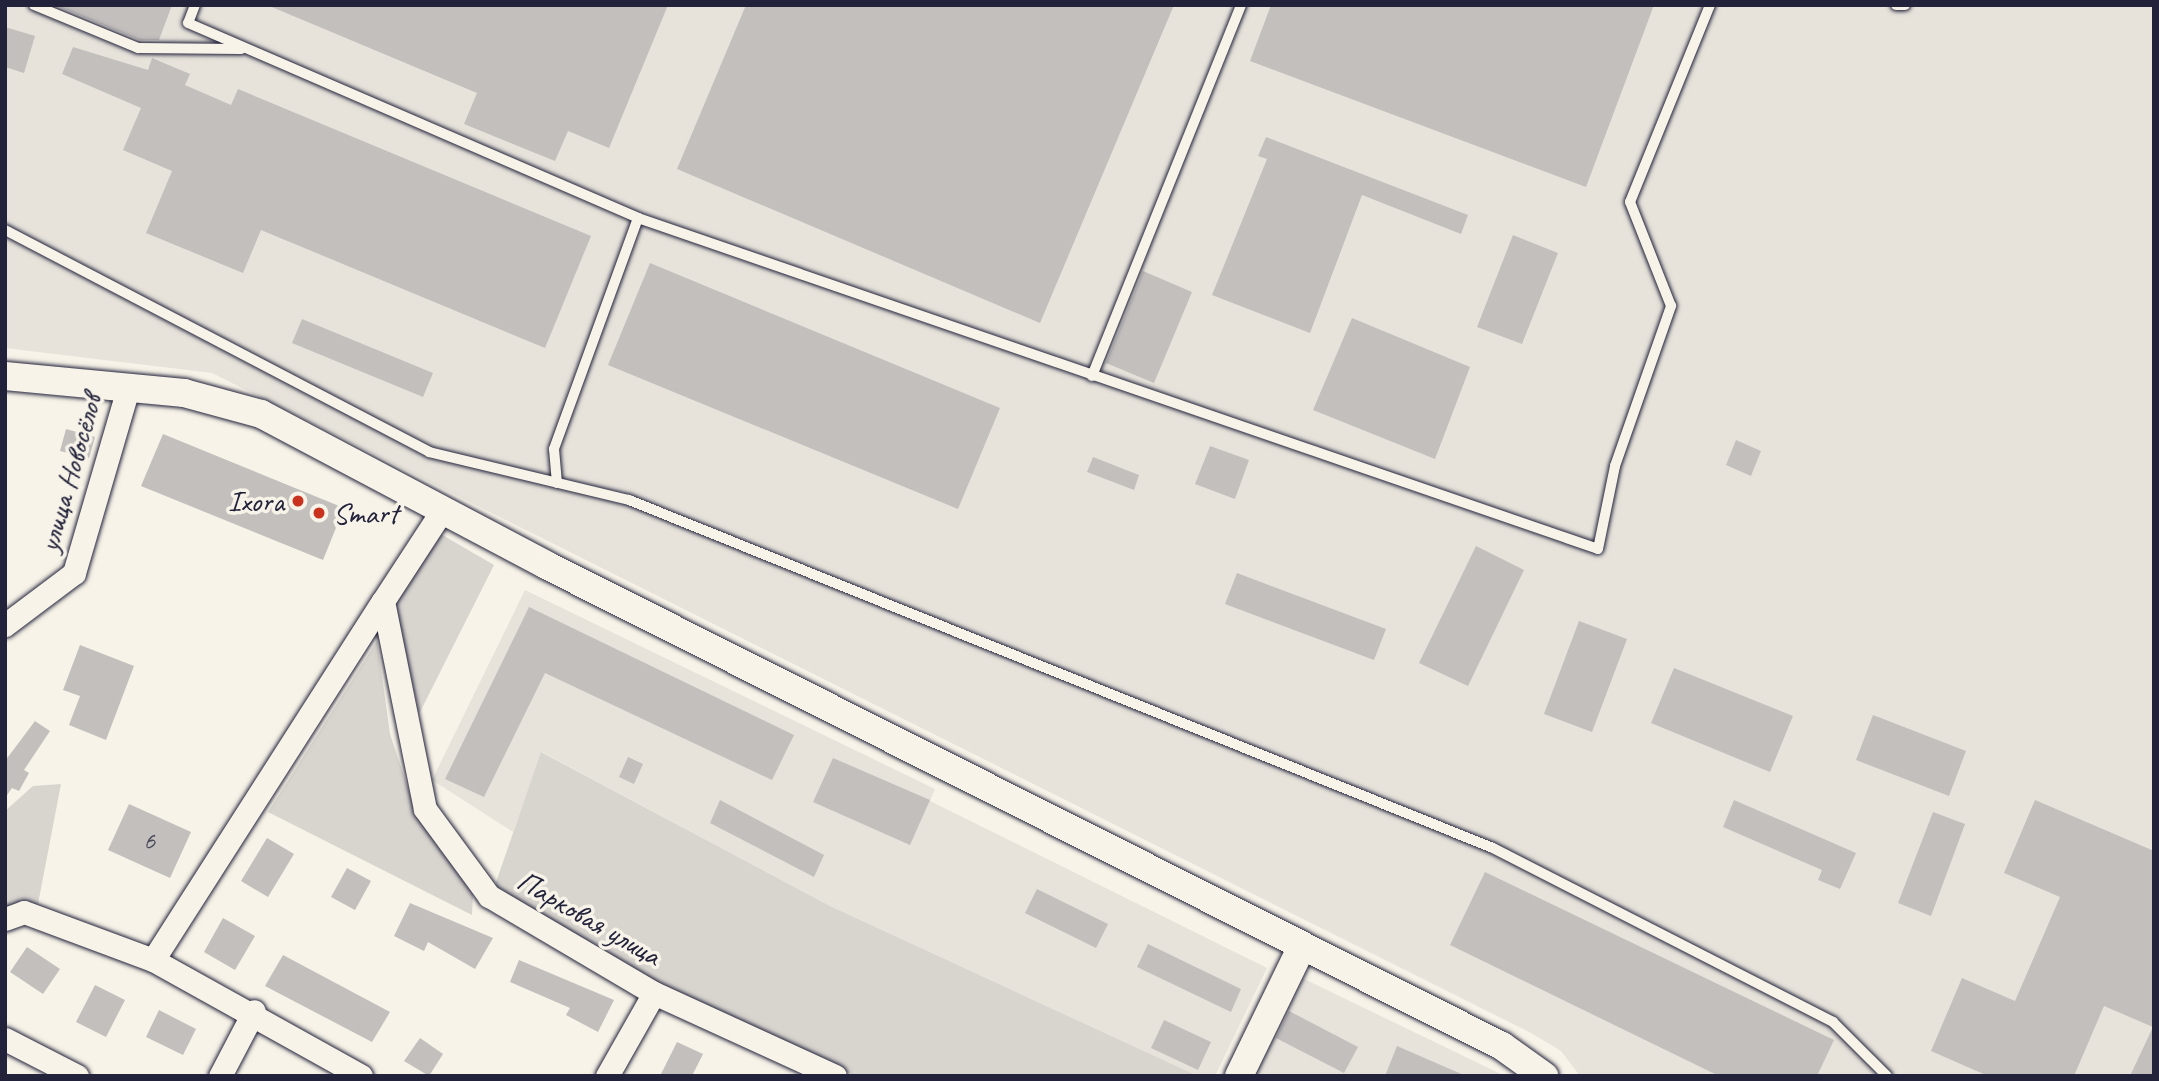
<!DOCTYPE html>
<html>
<head>
<meta charset="utf-8">
<style>
	body { margin:0 }
	#map { position:relative; width:2159px; height:1081px; overflow:hidden; background:#f7f3e8; font-family:Caveat,sans-serif }
	div>[style] { position:absolute }
	[style*='--x'] { left:calc(var(--x)*1px); top:calc(var(--y)*1px); width:calc(var(--w)*1px); rotate:calc(var(--a)*1deg) }
	.built>* { inset:0; background:#e7e3db }
	.green>* { inset:0; background:#d8d5cf }
	.building>* { inset:0; background:#c2bfbd }
	.roads { filter:drop-shadow(0 0 2px #22223b) drop-shadow(0 0 2px #22223b) }
	.service>* { height:10px; margin:-5px; padding:0 5px; transform-origin:5px; border-radius:5px; background:#f7f3e8 }
	.minor>* { height:23px; margin:-11.5px; padding:0 11.5px; transform-origin:11.5px; border-radius:11.5px; background:#f7f3e8 }
	.tertiary>* { height:28px; margin:-14px; padding:0 14px; transform-origin:14px; border-radius:14px; background:#f7f3e8 }
	.dots>* { width:19px; height:19px; translate:-50% -50%; box-sizing:border-box; border:4px solid #f7f3e8; border-radius:50% }
	span { translate:-50% -50%; white-space:nowrap; text-align:center; line-height:1.15; -webkit-text-stroke:7px #f7f3e8; paint-order:stroke }
	.number-label { font-size:26px; color:#4a495c }
	.number-label span { -webkit-text-stroke-width:0 }
	.street-label { font-size:30px; color:#22223b }
	.poi-label { font-size:30px; color:#22223b }
	.right { translate:-100% -50%; text-align:right }
	.left { translate:0 -50%; text-align:left }
	.frame { position:absolute; inset:0; border:7px solid #22223b; pointer-events:none }
</style>
</head>
<body>
<div id="map">
	<div class="built">
		<div style="clip-path:polygon(5px 5px,2154px 5px,2154px 1076px,1580px 1076px,1561px 1051px,1531px 1033px,212px 373px,5px 348px)"></div>
		<div style="clip-path:polygon(525px 590px,935px 789px,930px 801px,1267px 968px,1215px 1076px,1198px 1076px,830px 906px,542px 752px,513px 832px,432px 780px)"></div>
		<div style="clip-path:polygon(1300px 977px,1505px 1076px,1251px 1076px)"></div>
	</div>
	<div class="green">
		<div style="clip-path:polygon(439px 533px,494px 565px,419px 714px,395px 603px)"></div>
		<div style="clip-path:polygon(377px 641px,390px 734px,417px 815px,473px 893px,472px 915px,268px 812px)"></div>
		<div style="clip-path:polygon(541px 752px,830px 906px,1198px 1076px,856px 1076px,655px 984px,494px 888px)"></div>
		<div style="clip-path:polygon(61px 784px,38px 904px,5px 908px,5px 811px,33px 786px)"></div>
	</div>
	<div class="building">
		<div style="clip-path:polygon(55px 5px,172px 5px,159px 40px,140px 40px)"></div>
		<div style="clip-path:polygon(267px 5px,668px 5px,609px 148px,568px 131px,555px 161px,464px 124px,477px 93px)"></div>
		<div style="clip-path:polygon(746px 5px,1174px 5px,1040px 323px,677px 169px)"></div>
		<div style="clip-path:polygon(1271px 5px,1654px 5px,1586px 187px,1250px 61px)"></div>
		<div style="clip-path:polygon(5px 27px,35px 36px,24px 73px,5px 67px)"></div>
		<div style="clip-path:polygon(73px 47px,148px 70px,152px 58px,190px 74px,185px 85px,231px 105px,238px 89px,591px 236px,545px 348px,261px 230px,243px 273px,146px 233px,172px 171px,123px 150px,141px 108px,62px 74px)"></div>
		<div style="clip-path:polygon(1266px 137px,1468px 215px,1461px 234px,1362px 195px,1310px 333px,1212px 295px,1267px 159px,1258px 156px)"></div>
		<div style="clip-path:polygon(1513px 235px,1558px 253px,1522px 344px,1477px 327px)"></div>
		<div style="clip-path:polygon(650px 263px,1000px 408px,958px 509px,608px 365px)"></div>
		<div style="clip-path:polygon(1143px 271px,1192px 292px,1154px 383px,1106px 363px)"></div>
		<div style="clip-path:polygon(1352px 318px,1470px 367px,1435px 459px,1313px 410px)"></div>
		<div style="clip-path:polygon(302px 319px,433px 373px,423px 397px,292px 343px)"></div>
		<div style="clip-path:polygon(66px 429px,95px 437px,89px 458px,60px 451px)"></div>
		<div style="clip-path:polygon(163px 434px,344px 508px,323px 560px,141px 486px)"></div>
		<div style="clip-path:polygon(1736px 440px,1761px 451px,1751px 476px,1726px 465px)"></div>
		<div style="clip-path:polygon(1210px 446px,1249px 460px,1235px 499px,1195px 484px)"></div>
		<div style="clip-path:polygon(1093px 457px,1139px 475px,1134px 490px,1087px 472px)"></div>
		<div style="clip-path:polygon(1476px 546px,1524px 570px,1468px 686px,1419px 663px)"></div>
		<div style="clip-path:polygon(1237px 573px,1386px 629px,1374px 660px,1225px 604px)"></div>
		<div style="clip-path:polygon(529px 607px,794px 735px,772px 780px,545px 673px,484px 797px,445px 779px)"></div>
		<div style="clip-path:polygon(1579px 621px,1627px 639px,1592px 732px,1544px 714px)"></div>
		<div style="clip-path:polygon(80px 645px,134px 666px,106px 740px,69px 725px,80px 696px,63px 690px)"></div>
		<div style="clip-path:polygon(1674px 668px,1793px 716px,1770px 772px,1651px 723px)"></div>
		<div style="clip-path:polygon(1873px 715px,1966px 751px,1949px 796px,1856px 760px)"></div>
		<div style="clip-path:polygon(35px 721px,50px 731px,24px 770px,29px 773px,19px 791px,12px 788px,5px 798px,5px 761px)"></div>
		<div style="clip-path:polygon(628px 757px,643px 764px,634px 784px,619px 777px)"></div>
		<div style="clip-path:polygon(833px 758px,930px 800px,910px 845px,813px 802px)"></div>
		<div style="clip-path:polygon(720px 800px,824px 855px,814px 877px,710px 823px)"></div>
		<div style="clip-path:polygon(1734px 800px,1856px 853px,1840px 889px,1818px 880px,1822px 870px,1723px 827px)"></div>
		<div style="clip-path:polygon(2035px 800px,2154px 851px,2154px 1076px,2130px 1076px,2153px 1027px,2104px 1006px,2074px 1076px,1988px 1076px,1931px 1051px,1962px 978px,2015px 1001px,2060px 897px,2004px 873px)"></div>
		<div style="clip-path:polygon(129px 804px,191px 832px,170px 878px,108px 850px)"></div>
		<div style="clip-path:polygon(1933px 812px,1965px 824px,1931px 916px,1898px 903px)"></div>
		<div style="clip-path:polygon(267px 838px,294px 854px,268px 897px,241px 881px)"></div>
		<div style="clip-path:polygon(347px 868px,371px 881px,355px 910px,331px 897px)"></div>
		<div style="clip-path:polygon(1485px 872px,1834px 1040px,1817px 1076px,1719px 1076px,1450px 945px)"></div>
		<div style="clip-path:polygon(1037px 889px,1108px 924px,1096px 948px,1025px 913px)"></div>
		<div style="clip-path:polygon(410px 903px,493px 938px,475px 969px,428px 942px,424px 951px,394px 936px)"></div>
		<div style="clip-path:polygon(223px 918px,255px 936px,235px 970px,204px 952px)"></div>
		<div style="clip-path:polygon(1148px 944px,1241px 989px,1231px 1012px,1137px 967px)"></div>
		<div style="clip-path:polygon(27px 947px,60px 969px,43px 994px,10px 972px)"></div>
		<div style="clip-path:polygon(283px 955px,390px 1012px,372px 1042px,265px 986px)"></div>
		<div style="clip-path:polygon(519px 960px,614px 1000px,598px 1032px,566px 1015px,570px 1008px,510px 982px)"></div>
		<div style="clip-path:polygon(95px 985px,125px 1000px,106px 1037px,76px 1022px)"></div>
		<div style="clip-path:polygon(159px 1010px,196px 1029px,183px 1055px,146px 1037px)"></div>
		<div style="clip-path:polygon(1289px 1011px,1358px 1047px,1344px 1073px,1276px 1038px)"></div>
		<div style="clip-path:polygon(1164px 1020px,1211px 1042px,1198px 1070px,1151px 1048px)"></div>
		<div style="clip-path:polygon(420px 1038px,443px 1054px,429px 1076px,404px 1061px)"></div>
		<div style="clip-path:polygon(677px 1042px,703px 1054px,692px 1076px,660px 1076px)"></div>
		<div style="clip-path:polygon(1397px 1046px,1466px 1076px,1385px 1076px)"></div>
	</div>
	<div class="roads">
		<div class="service">
			<div style="--x:34;--y:5;--w:113;--a:22.5"></div>
			<div style="--x:138;--y:48;--w:103;--a:0.6"></div>
			<div style="--x:195;--y:5;--w:19;--a:111"></div>
			<div style="--x:188;--y:23;--w:490;--a:23.4"></div>
			<div style="--x:638;--y:218;--w:246;--a:110"></div>
			<div style="--x:554;--y:449;--w:34;--a:85"></div>
			<div style="--x:1896;--y:5;--w:9;--a:0"></div>
			<div style="--x:638;--y:218;--w:1015;--a:19.02"></div>
			<div style="--x:1598;--y:549;--w:85;--a:-78.4"></div>
			<div style="--x:1615;--y:466;--w:170;--a:-70.7"></div>
			<div style="--x:1671;--y:306;--w:112;--a:-111.5"></div>
			<div style="--x:1630;--y:202;--w:213;--a:-67.9"></div>
			<div style="--x:5;--y:230;--w:479;--a:27.6"></div>
			<div style="--x:429;--y:452;--w:206;--a:13.5"></div>
			<div style="--x:629;--y:500;--w:931;--a:21.94"></div>
			<div style="--x:1493;--y:848;--w:382;--a:27.1"></div>
			<div style="--x:1833;--y:1022;--w:76;--a:45"></div>
			<div style="--x:1092;--y:376;--w:400;--a:-68.1"></div>
		</div>
		<div class="minor">
			<div style="--x:443;--y:509;--w:110;--a:123.1"></div>
			<div style="--x:383;--y:601;--w:212;--a:78.6"></div>
			<div style="--x:425;--y:809;--w:108;--a:53.7"></div>
			<div style="--x:489;--y:896;--w:191;--a:30.5"></div>
			<div style="--x:654;--y:993;--w:199;--a:24.6"></div>
			<div style="--x:5;--y:625;--w:86;--a:-37"></div>
			<div style="--x:74;--y:573;--w:193;--a:-73.7"></div>
			<div style="--x:5;--y:919;--w:20;--a:-20"></div>
			<div style="--x:24;--y:912;--w:138;--a:20.4"></div>
			<div style="--x:153;--y:960;--w:238;--a:29.1"></div>
			<div style="--x:153;--y:960;--w:426;--a:-57.4"></div>
			<div style="--x:5;--y:1039;--w:81;--a:27.2"></div>
			<div style="--x:220;--y:1076;--w:73;--a:-62.4"></div>
			<div style="--x:607;--y:1076;--w:95;--a:-60.5"></div>
		</div>
		<div class="tertiary">
			<div style="--x:5;--y:376;--w:180;--a:5.4"></div>
			<div style="--x:184;--y:393;--w:80;--a:15.3"></div>
			<div style="--x:261;--y:414;--w:323;--a:27.9"></div>
			<div style="--x:546;--y:565;--w:1070;--a:26.71"></div>
			<div style="--x:1502;--y:1046;--w:52;--a:35.5"></div>
			<div style="--x:1239;--y:1076;--w:144;--a:-64.1"></div>
		</div>
	</div>
	<div class="dots">
		<div style="left:298px;top:501px;background:#c8321e"></div>
		<div style="left:319px;top:513px;background:#c8321e"></div>
	</div>
	<div class="number-label">
		<span style="left:149px;top:841px">6</span>
	</div>
	<div class="street-label">
		<span style="left:70px;top:473px;rotate:-74deg">улица Новосёлов</span>
		<span style="left:589px;top:918px;rotate:30deg">Парковая улица</span>
	</div>
	<div class="poi-label">
		<span class="right" style="left:284px;top:501px">Ixora</span>
		<span class="left" style="left:333px;top:513px">Smart</span>
	</div>
	<div class="frame"></div>
</div>
</body>
</html>
